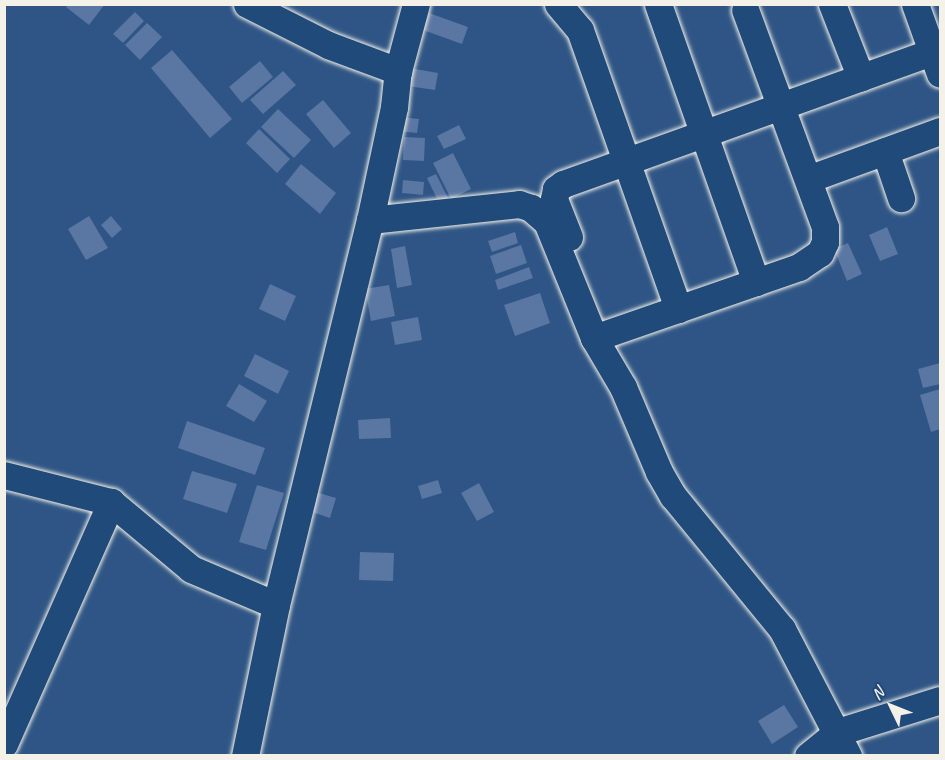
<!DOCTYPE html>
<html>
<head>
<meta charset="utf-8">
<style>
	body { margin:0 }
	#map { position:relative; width:945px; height:760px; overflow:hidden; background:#2e5585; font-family:Caveat,sans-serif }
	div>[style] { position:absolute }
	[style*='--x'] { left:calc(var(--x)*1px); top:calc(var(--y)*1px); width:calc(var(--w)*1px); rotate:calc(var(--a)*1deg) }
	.building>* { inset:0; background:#5a76a2 }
	.roads { filter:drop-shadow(0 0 2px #f4f1e8) drop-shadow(0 0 2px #f4f1e8) }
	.minor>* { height:27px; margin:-13.5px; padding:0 13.5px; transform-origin:13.5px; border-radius:13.5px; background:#1f4a7a }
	span { translate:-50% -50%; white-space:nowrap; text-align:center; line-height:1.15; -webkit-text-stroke:5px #1f4a7a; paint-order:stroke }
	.frame { position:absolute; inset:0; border:6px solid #f4f1e8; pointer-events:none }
	.north { position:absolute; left:861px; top:676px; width:60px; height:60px; -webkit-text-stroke:4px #1f4a7a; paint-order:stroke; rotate:313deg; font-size:16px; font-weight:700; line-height:24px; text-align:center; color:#f4f1e8 }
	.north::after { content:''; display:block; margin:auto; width:21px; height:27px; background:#f4f1e8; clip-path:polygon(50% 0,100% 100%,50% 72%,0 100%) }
</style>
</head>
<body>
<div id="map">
	<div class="building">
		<div style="clip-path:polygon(68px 4px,105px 4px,89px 25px,66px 7px)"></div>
		<div style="clip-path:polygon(135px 12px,144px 21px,123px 43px,113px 34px)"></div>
		<div style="clip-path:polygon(429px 13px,468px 27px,462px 44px,423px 30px)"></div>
		<div style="clip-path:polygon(147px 23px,162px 37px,140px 60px,125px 45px)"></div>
		<div style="clip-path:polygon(172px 50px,232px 119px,210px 138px,151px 68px)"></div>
		<div style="clip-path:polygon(260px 61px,273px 77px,242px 103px,229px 87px)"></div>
		<div style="clip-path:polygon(404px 67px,438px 73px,435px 90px,401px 85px)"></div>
		<div style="clip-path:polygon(283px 71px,296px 85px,263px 114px,250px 100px)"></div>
		<div style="clip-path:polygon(323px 100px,351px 133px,334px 148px,306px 114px)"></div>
		<div style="clip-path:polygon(278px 109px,311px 140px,294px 158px,261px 127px)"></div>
		<div style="clip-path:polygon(400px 117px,419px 119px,417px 133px,398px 131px)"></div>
		<div style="clip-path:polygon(459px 125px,466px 139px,444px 149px,437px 136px)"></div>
		<div style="clip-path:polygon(259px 129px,290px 159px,277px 173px,246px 143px)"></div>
		<div style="clip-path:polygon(404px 137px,425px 138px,424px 161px,403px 160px)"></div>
		<div style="clip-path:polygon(453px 153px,471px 189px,451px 199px,433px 163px)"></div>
		<div style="clip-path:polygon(301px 164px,336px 193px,320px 214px,285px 184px)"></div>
		<div style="clip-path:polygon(436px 174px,448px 198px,439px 203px,427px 178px)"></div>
		<div style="clip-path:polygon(403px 180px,424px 182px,423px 195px,402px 193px)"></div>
		<div style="clip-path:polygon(89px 216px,108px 248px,86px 260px,68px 229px)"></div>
		<div style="clip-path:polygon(111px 216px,122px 229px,112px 238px,101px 225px)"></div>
		<div style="clip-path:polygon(887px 227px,898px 254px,880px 261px,869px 235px)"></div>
		<div style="clip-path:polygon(515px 232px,518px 243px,492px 252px,488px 241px)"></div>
		<div style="clip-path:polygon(848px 243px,862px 274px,847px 281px,834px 249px)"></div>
		<div style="clip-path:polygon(521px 245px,527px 263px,496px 274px,490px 256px)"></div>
		<div style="clip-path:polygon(405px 246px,412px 285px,397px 288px,391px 249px)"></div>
		<div style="clip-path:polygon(529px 267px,533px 278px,498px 290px,495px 280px)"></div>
		<div style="clip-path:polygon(270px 284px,296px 296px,285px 321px,259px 309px)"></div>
		<div style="clip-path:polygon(389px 285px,395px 316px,371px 321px,365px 289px)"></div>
		<div style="clip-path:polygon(540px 293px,550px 323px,515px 336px,504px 305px)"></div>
		<div style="clip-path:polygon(418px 317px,422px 340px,395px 345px,391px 322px)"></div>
		<div style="clip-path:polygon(255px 354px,289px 371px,278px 394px,244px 376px)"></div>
		<div style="clip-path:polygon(940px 363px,940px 384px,923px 388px,918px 369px)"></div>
		<div style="clip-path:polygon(239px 384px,267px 401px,254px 422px,226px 406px)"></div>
		<div style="clip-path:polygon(940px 389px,940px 429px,931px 432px,920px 395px)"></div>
		<div style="clip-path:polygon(390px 418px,391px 438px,359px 439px,358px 420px)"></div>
		<div style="clip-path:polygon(187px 421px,265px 448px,255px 475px,178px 448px)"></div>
		<div style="clip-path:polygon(192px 471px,237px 484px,227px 513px,183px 499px)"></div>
		<div style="clip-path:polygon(438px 480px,442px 493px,422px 499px,418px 486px)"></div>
		<div style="clip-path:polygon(479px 483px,494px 512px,477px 521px,461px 493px)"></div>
		<div style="clip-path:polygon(257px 485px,284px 493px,266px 550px,239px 542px)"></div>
		<div style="clip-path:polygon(312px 491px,336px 498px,330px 518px,306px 510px)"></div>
		<div style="clip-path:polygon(360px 552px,394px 553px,393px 581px,359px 580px)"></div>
		<div style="clip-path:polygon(784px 705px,798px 727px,772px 744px,758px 721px)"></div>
	</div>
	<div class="roads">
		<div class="minor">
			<div style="--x:247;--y:4;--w:91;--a:26.8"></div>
			<div style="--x:328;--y:45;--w:75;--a:20.4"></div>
			<div style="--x:558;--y:4;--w:34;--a:50"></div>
			<div style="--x:580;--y:30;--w:296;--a:70.6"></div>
			<div style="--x:658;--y:4;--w:295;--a:70.6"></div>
			<div style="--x:832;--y:4;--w:79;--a:68.6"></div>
			<div style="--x:915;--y:4;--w:74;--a:70.3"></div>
			<div style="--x:885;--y:151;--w:50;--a:71.2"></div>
			<div style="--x:808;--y:179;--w:140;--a:-20"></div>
			<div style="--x:370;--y:220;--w:150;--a:-6.1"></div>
			<div style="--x:519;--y:204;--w:13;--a:18"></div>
			<div style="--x:531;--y:208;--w:21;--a:41"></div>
			<div style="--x:547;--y:222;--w:125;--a:67.9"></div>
			<div style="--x:594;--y:338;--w:217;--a:-19.1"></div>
			<div style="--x:799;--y:267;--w:25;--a:-34"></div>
			<div style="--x:820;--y:253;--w:12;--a:-66"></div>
			<div style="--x:825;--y:242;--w:15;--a:-90"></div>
			<div style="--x:825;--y:227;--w:231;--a:-110.2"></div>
			<div style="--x:569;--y:237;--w:41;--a:-111.5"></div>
			<div style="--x:554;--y:199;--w:10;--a:-79"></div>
			<div style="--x:556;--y:189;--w:9;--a:-36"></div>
			<div style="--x:563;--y:184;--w:400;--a:-19.7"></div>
			<div style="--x:594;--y:338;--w:57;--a:59.4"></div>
			<div style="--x:623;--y:387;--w:92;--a:67"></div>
			<div style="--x:659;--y:472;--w:28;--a:60"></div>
			<div style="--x:673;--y:496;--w:172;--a:50.7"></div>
			<div style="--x:782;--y:629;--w:143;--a:62.5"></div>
			<div style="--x:4;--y:475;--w:110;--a:14.2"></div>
			<div style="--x:111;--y:502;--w:104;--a:39.9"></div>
			<div style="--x:191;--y:569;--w:92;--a:23"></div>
			<div style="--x:4;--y:744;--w:265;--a:-66.1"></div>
			<div style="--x:245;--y:756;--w:154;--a:-78.4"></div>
			<div style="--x:276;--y:605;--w:396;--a:-76.3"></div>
			<div style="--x:370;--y:220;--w:116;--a:-78"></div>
			<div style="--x:394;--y:107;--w:36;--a:-84"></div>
			<div style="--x:398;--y:71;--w:69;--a:-75"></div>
			<div style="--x:808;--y:756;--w:38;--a:-39"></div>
			<div style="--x:838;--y:732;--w:107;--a:-17.4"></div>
		</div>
	</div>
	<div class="frame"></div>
	<div class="north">N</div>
</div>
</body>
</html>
